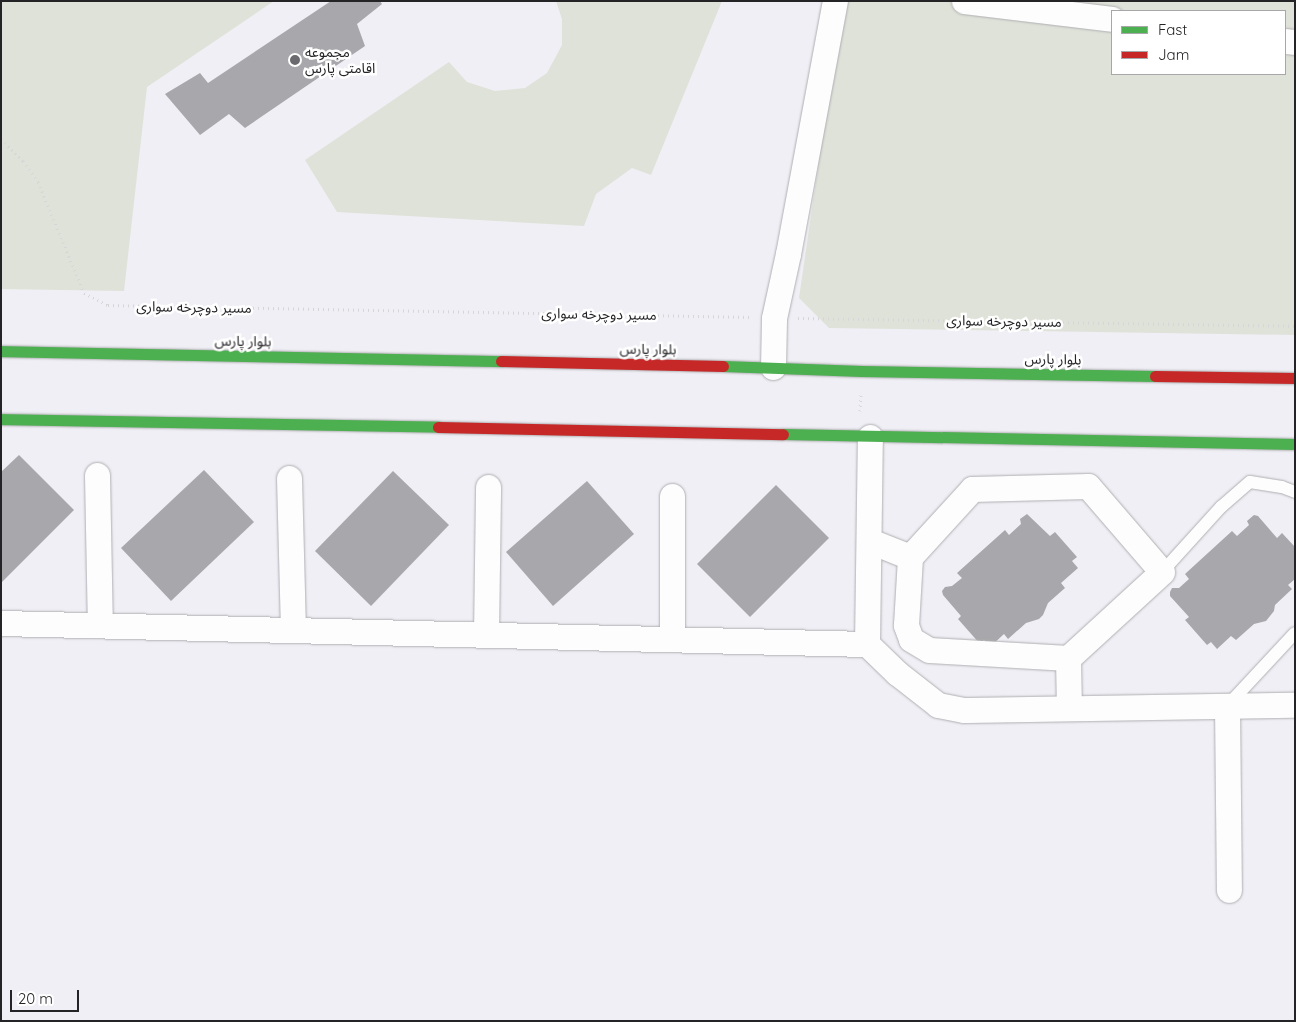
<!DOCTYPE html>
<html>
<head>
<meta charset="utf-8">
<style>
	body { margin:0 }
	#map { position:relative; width:1296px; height:1022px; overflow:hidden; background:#f0eff5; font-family:Quicksand,"Noto Sans Arabic",sans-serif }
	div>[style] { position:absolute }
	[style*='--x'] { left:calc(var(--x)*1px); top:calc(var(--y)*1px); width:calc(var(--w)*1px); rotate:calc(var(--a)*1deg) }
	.green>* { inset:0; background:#dfe2d9 }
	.building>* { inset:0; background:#a8a7ab }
	.path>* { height:3px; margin-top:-1.5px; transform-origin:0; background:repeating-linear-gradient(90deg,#d6d6d8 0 1px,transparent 0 5px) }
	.roads { filter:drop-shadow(0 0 1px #afafb2) drop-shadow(0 0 1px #afafb2) }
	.lane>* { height:12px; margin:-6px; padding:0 6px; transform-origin:6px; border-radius:6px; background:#fdfdfe }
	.street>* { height:25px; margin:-12.5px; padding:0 12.5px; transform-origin:12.5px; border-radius:12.5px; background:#fdfdfe }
	.fast>* { height:11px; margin:-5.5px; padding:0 5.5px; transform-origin:5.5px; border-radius:5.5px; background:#4caf50 }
	.jam>* { height:11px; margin:-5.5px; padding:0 5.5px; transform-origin:5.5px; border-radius:5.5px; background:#c62828 }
	.dots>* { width:14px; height:14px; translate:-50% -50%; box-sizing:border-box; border:2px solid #fff; border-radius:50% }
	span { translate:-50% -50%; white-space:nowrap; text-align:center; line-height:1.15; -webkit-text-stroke:5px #fff; paint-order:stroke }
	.poi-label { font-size:14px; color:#242427 }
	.left { translate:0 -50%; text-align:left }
	.street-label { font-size:14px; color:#242427 }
	.frame { position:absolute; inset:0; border:2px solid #242427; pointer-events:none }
	.legend { position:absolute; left:1111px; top:10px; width:175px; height:65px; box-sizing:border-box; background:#fff; border:1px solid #a7a7a9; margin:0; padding:6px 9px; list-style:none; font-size:15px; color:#242427 }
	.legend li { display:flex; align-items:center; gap:10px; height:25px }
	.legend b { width:25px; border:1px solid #a7a7a9 }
	.scale { position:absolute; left:10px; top:990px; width:69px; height:22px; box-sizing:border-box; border:2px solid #242427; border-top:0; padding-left:6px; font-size:15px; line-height:18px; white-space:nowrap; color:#242427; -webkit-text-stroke:4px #fff; paint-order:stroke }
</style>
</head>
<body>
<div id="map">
	<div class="green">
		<div style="clip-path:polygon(1px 1px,274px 1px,147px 87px,124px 291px,1px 289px)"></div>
		<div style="clip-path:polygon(556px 1px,722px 1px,651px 175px,632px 168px,596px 194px,584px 226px,337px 212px,305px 160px,449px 62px,467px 82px,495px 91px,525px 88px,547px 73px,562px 45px,562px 19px)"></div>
		<div style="clip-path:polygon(evenodd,842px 1px,1295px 1px,1295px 335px,829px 328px,799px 298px,842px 1px,1112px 11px,1285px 11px,1285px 74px,1112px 74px,1112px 11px)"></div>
	</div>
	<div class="building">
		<div style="clip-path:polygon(331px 1px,380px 1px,382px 4px,357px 24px,365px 46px,245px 128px,229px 114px,200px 135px,165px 94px,200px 73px,208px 83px)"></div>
		<div style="clip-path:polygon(19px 455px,74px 510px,1px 583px,1px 472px)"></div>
		<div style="clip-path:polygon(204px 470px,254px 522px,171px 601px,121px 548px)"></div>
		<div style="clip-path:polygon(393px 471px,449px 525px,371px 606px,315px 551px)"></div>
		<div style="clip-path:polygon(587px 481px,634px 534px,553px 606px,506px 552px)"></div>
		<div style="clip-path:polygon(776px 485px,829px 538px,750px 617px,697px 564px)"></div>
		<div style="clip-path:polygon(1027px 514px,1050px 536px,1055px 532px,1077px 557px,1072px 561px,1078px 568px,1061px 583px,1065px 588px,1048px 603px,1043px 615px,1039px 619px,1026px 623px,1008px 639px,1004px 634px,990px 647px,984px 640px,980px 644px,958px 619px,961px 616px,943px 595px,942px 591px,945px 587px,952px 586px,962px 578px,957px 573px,1005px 530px,1009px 535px,1021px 524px,1020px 519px)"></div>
		<div style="clip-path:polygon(1254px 515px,1258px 516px,1277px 538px,1282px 533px,1295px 547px,1295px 579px,1288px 585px,1292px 589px,1275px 605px,1274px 611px,1266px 621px,1254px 624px,1236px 640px,1231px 636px,1217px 649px,1211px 642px,1207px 645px,1185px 620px,1189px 617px,1170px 596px,1170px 592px,1172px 588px,1179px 588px,1189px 579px,1185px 574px,1232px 531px,1237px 536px,1249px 525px,1247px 521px)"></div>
	</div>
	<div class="path">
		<div style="--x:1;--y:139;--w:31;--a:45"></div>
		<div style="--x:23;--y:161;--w:26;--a:54"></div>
		<div style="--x:38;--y:182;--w:120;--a:67.5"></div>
		<div style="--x:84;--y:293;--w:27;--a:27"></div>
		<div style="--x:108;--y:305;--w:644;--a:1.07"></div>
		<div style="--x:798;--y:318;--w:497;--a:0.9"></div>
		<div style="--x:860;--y:411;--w:17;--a:-87"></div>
	</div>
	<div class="roads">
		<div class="lane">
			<div style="--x:1162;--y:572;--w:88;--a:-47.8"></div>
			<div style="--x:1221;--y:507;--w:38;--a:-41"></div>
			<div style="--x:1250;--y:482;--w:32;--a:9"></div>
			<div style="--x:1282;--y:487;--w:14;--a:21"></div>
			<div style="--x:1228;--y:705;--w:98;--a:-47.1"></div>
		</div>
		<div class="street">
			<div style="--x:964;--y:1;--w:149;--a:6.9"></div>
			<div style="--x:1285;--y:41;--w:10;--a:6"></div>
			<div style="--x:773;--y:367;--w:49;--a:-88.8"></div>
			<div style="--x:774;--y:318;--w:66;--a:-77.7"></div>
			<div style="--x:788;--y:254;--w:257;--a:-79.5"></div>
			<div style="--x:97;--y:475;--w:150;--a:88.9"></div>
			<div style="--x:289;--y:478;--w:152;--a:88.5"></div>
			<div style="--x:672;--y:496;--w:143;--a:90"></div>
			<div style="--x:870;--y:541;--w:43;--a:21.8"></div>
			<div style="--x:910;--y:557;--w:92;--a:-47.6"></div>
			<div style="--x:972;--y:489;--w:116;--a:-1.5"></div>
			<div style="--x:1088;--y:486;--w:113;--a:49.3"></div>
			<div style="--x:1162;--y:572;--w:127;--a:137.5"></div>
			<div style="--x:1068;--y:658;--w:139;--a:-176.7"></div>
			<div style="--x:929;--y:650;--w:21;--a:-149"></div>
			<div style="--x:911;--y:639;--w:15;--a:-110"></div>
			<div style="--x:906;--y:625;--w:68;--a:-86.6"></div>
			<div style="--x:1;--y:623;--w:866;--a:1.39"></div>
			<div style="--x:867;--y:644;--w:42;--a:44"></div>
			<div style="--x:897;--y:673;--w:52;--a:38"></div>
			<div style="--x:938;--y:705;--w:26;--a:11"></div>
			<div style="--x:964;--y:710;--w:331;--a:-0.9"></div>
			<div style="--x:486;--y:635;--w:148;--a:-89.2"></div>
			<div style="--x:867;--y:644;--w:207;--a:-89.2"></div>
			<div style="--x:1068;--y:658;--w:50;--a:88.9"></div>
			<div style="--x:1227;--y:706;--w:184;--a:89.4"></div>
		</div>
		<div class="fast">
			<div style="--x:1;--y:351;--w:500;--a:1.15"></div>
			<div style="--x:723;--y:366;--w:139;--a:2.1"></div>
			<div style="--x:862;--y:371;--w:293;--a:1"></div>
			<div style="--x:1;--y:419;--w:437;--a:1"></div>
			<div style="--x:783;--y:434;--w:512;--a:1.12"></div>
		</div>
		<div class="jam">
			<div style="--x:501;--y:361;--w:222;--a:1.3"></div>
			<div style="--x:1155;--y:376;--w:140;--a:0.8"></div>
			<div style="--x:438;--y:427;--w:345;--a:1.2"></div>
		</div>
	</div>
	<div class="dots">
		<div style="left:295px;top:60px;background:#6b6b6f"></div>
	</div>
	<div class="poi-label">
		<span class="left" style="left:305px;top:60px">مجموعه<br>اقامتی پارس</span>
	</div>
	<div class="street-label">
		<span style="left:194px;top:307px;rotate:1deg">مسیر دوچرخه سواری</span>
		<span style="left:599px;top:314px;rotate:1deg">مسیر دوچرخه سواری</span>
		<span style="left:1004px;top:321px;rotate:1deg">مسیر دوچرخه سواری</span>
		<span style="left:243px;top:341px;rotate:1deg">بلوار پارس</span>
		<span style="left:648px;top:349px;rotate:1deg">بلوار پارس</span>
		<span style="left:1053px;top:359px;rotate:1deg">بلوار پارس</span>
	</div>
	<div class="frame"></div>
	<ul class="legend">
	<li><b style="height:6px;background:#4caf50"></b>Fast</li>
	<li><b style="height:6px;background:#c62828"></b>Jam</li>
	</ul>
	<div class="scale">20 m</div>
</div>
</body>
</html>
